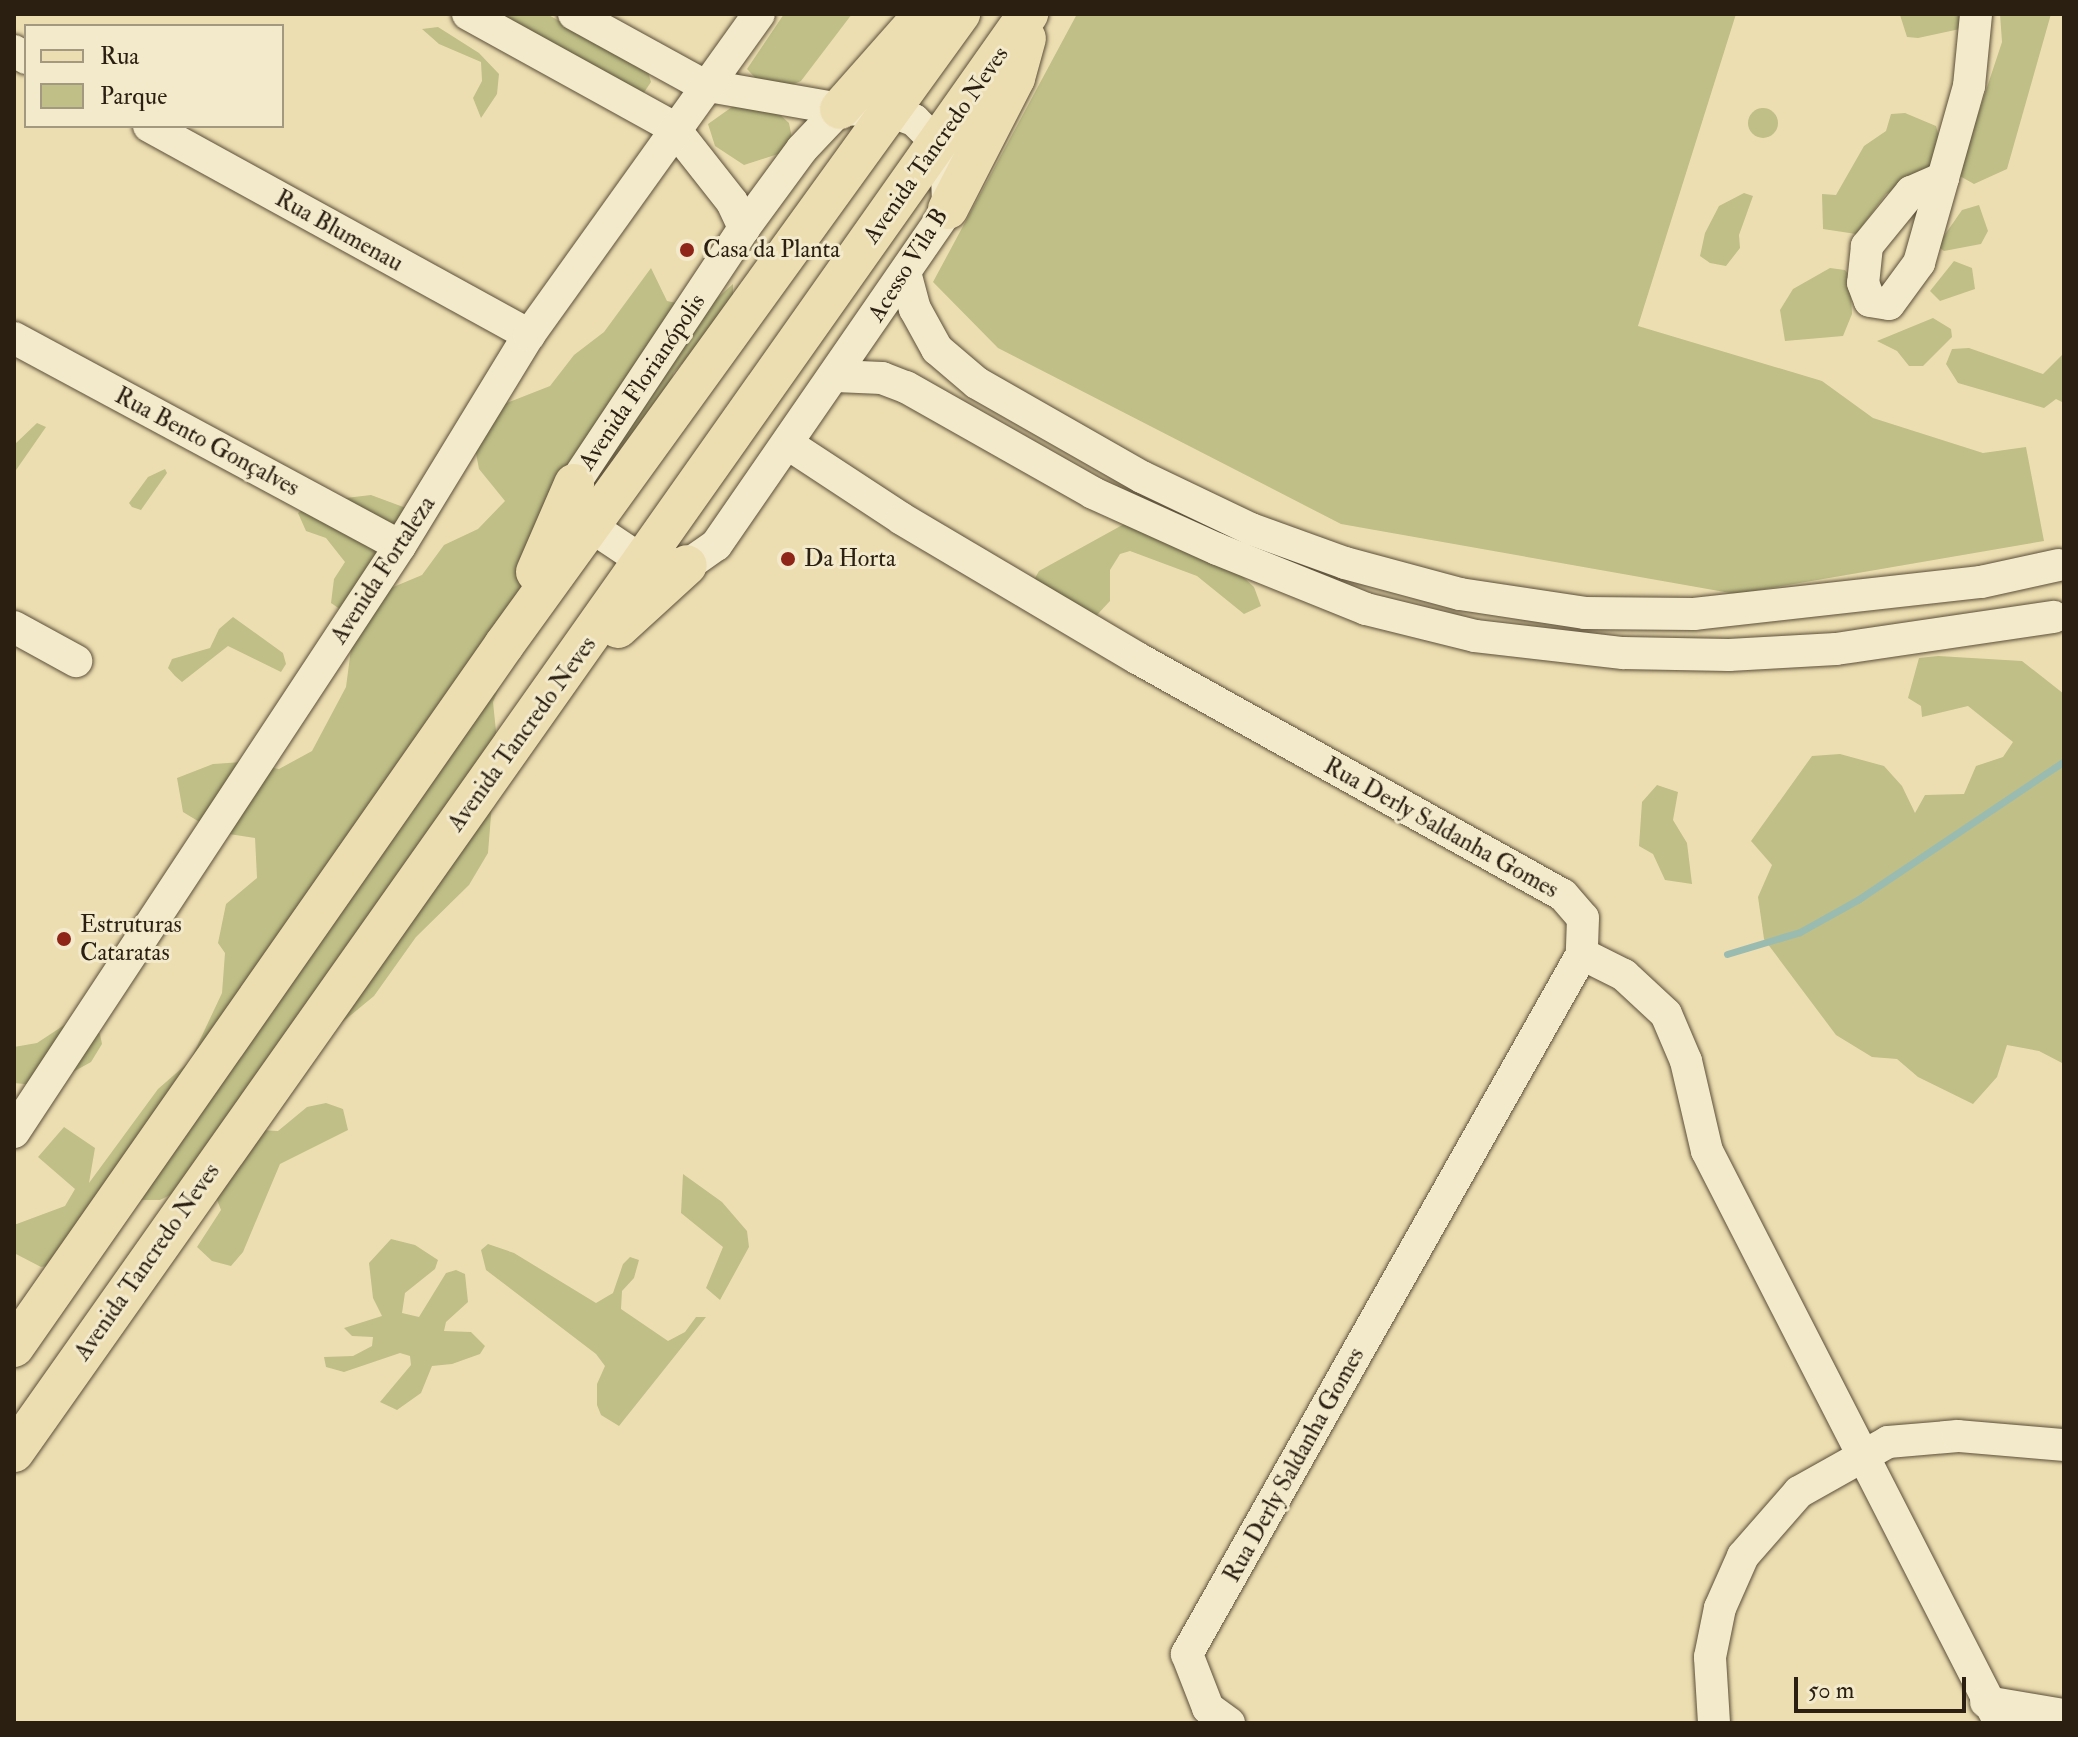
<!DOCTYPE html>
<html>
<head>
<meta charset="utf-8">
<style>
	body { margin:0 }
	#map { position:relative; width:2078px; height:1737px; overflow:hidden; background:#eddeb1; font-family:"IM FELL Double Pica",serif }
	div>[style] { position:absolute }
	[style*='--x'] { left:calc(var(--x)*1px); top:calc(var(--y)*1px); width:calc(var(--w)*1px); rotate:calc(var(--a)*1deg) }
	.green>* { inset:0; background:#bfbf87 }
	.round { border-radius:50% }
	.stream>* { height:7px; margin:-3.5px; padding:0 3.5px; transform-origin:3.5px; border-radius:3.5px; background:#9abcb0 }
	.roads { filter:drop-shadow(0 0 2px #5b4f39) drop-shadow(0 0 2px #5b4f39) }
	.minor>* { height:32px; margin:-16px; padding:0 16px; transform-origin:16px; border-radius:16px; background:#f3eacc }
	.major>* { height:40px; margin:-20px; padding:0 20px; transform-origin:20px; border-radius:20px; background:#eddeb1 }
	.dots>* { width:22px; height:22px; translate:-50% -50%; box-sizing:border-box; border:4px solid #f3eacc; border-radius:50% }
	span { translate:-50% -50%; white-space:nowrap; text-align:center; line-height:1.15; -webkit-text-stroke:6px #f3eacc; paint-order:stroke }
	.street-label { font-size:24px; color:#2a1f11 }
	.poi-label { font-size:24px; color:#2a1f11 }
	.left { translate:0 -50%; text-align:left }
	.frame { position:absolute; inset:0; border:16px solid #2a1f11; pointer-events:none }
	.legend { position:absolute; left:24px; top:24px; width:260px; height:104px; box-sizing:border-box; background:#f3eacc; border:2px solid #a39981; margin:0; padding:10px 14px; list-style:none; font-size:24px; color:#2a1f11 }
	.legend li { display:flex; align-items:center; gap:16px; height:40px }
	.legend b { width:40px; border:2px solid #a39981 }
	.scale { position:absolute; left:1794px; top:1677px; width:172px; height:36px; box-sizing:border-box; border:4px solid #2a1f11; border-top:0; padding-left:10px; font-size:24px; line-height:28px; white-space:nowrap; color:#2a1f11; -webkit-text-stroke:6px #f3eacc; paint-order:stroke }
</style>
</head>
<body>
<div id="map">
	<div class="green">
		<div style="clip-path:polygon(487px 14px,547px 14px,648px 72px,651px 82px,641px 97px)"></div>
		<div style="clip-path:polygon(784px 14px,852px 14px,801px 81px,782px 89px,762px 85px,747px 69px)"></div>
		<div style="clip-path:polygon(1077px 14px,1736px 14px,1638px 326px,1822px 381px,1873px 418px,1983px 453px,2026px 447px,2044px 541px,1736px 594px,1341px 524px,998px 348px,933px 282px)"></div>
		<div style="clip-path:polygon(1965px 14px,1960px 29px,1918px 38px,1907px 37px,1900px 15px)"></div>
		<div style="clip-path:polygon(2000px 14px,2051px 14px,2007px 169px,1974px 184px,1958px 175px,2002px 42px)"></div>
		<div style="clip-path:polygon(438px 27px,479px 53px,499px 74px,497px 94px,481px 118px,473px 98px,482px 81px,481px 62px,439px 44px,422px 29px)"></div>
		<div style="clip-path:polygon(739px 102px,767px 103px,789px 123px,793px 143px,787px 151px,744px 165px,715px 146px,708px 124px)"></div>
		<div class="round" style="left:1748px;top:108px;width:30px;height:30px"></div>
		<div style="clip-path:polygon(1905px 113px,1936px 126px,1942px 147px,1931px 168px,1886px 194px,1856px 234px,1823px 229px,1822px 194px,1836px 195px,1864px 146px,1886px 131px,1891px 114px)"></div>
		<div style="clip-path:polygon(1744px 193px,1753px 196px,1739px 235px,1740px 248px,1726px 266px,1710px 263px,1700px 256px,1705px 233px,1719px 206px)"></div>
		<div style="clip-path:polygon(1979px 205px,1988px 231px,1981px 244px,1944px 251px,1937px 246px,1962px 210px)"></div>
		<div style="clip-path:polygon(1954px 261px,1972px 268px,1975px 289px,1940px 301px,1930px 291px)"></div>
		<div style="clip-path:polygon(651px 268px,667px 301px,705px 309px,733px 284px,733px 323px,700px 345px,674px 372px,660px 409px,618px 471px,585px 490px,493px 702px,497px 741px,488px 853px,469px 885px,416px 937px,374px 996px,305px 1053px,176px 1192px,160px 1200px,139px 1200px,61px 1263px,41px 1267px,14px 1253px,14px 1225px,65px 1206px,75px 1189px,38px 1157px,64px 1127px,95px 1148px,89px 1183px,158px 1089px,190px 1061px,222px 993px,225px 953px,218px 943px,226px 904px,257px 878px,255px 838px,216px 832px,183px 812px,177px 778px,213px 764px,243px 762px,279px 769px,312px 751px,346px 687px,351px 649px,347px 614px,331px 603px,334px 579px,345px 562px,326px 538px,306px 531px,298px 513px,312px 502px,371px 495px,406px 508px,379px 593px,422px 575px,444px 545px,478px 529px,505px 501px,479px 469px,473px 438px,494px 408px,550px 386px,574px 355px,604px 332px)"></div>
		<div style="clip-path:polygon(1830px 268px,1845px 270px,1850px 277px,1852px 314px,1843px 336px,1785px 341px,1780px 310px,1793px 289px)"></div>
		<div style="clip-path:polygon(1933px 318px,1951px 329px,1952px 337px,1923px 366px,1909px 366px,1897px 351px,1877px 341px)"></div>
		<div style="clip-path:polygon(1969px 348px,2043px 374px,2064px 353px,2064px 403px,2056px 399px,2044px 408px,1958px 383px,1946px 364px,1952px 349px)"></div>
		<div style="clip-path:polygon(37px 423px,46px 427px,14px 473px,14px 445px)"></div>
		<div style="clip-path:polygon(165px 469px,167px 473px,141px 510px,132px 507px,129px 503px,148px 477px)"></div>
		<div style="clip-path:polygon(1126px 523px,1232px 567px,1254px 587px,1261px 606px,1244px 614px,1197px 576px,1130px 551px,1120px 554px,1110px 570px,1110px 601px,1096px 616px,1034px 580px,1039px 571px)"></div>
		<div style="clip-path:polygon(233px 617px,283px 653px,286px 664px,281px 672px,228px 646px,182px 682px,175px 676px,168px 668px,172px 659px,210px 648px,219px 629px)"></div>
		<div style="clip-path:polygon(1938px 656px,2022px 661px,2064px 694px,2064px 1064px,2039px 1051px,2007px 1045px,1997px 1077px,1973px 1104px,1918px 1077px,1897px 1059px,1872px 1057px,1836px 1035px,1764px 939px,1758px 897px,1772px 865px,1751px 841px,1812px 756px,1840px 754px,1884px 766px,1902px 786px,1915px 813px,1925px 795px,1964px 794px,1976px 766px,2003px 757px,2013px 742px,1968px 706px,1922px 717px,1921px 706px,1908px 698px,1919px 658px)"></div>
		<div style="clip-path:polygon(1657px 785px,1678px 792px,1673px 820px,1687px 843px,1692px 884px,1665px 880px,1653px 854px,1639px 846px,1642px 802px)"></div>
		<div style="clip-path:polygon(78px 1016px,100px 1034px,102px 1044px,91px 1062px,64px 1077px,34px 1085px,14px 1083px,14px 1047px,37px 1043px)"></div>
		<div style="clip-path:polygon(326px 1103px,343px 1109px,348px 1130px,280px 1164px,243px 1252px,231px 1266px,212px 1261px,197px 1247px,221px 1210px,214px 1192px,259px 1130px,278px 1131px,307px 1107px)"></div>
		<div style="clip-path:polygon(683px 1174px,722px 1202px,747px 1231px,749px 1247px,720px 1300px,706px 1288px,723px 1247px,681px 1213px)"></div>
		<div style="clip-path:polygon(391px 1239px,415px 1245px,438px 1260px,435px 1269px,405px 1293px,402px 1313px,419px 1317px,446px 1273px,456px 1270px,465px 1274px,468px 1302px,446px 1322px,444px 1331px,471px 1332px,485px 1346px,480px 1354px,452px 1364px,432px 1366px,421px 1393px,397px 1410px,380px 1402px,411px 1365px,410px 1356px,400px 1353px,344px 1372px,326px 1367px,324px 1357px,353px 1356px,372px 1346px,373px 1337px,352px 1336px,344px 1328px,382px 1316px,373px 1298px,369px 1263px)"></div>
		<div style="clip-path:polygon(488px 1244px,514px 1253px,596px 1303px,613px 1293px,623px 1264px,630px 1257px,639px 1260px,634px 1278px,622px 1291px,621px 1309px,668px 1341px,685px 1332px,696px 1317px,706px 1317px,619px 1426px,601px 1415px,597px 1405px,597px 1384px,605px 1366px,596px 1354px,486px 1270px,481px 1250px)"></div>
	</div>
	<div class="stream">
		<div style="--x:1727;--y:954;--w:76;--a:-16.8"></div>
		<div style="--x:1800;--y:932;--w:68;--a:-29.2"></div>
		<div style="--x:1859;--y:899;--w:247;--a:-33.9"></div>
	</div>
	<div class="roads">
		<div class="minor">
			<div style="--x:468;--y:14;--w:234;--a:28.9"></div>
			<div style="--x:673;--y:127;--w:95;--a:51.8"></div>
			<div style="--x:732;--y:202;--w:29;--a:65"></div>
			<div style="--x:574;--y:14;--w:147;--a:28.8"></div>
			<div style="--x:703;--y:85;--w:139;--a:9.9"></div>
			<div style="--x:840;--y:109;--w:49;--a:2.3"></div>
			<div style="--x:889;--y:111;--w:27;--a:20"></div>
			<div style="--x:914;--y:120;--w:34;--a:45"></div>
			<div style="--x:938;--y:144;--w:32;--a:74"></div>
			<div style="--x:947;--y:175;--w:34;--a:88"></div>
			<div style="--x:948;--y:209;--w:408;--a:124.6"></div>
			<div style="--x:716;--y:545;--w:35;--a:145"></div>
			<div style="--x:687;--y:565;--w:43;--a:-176"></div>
			<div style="--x:644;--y:562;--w:65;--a:-146.3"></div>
			<div style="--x:590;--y:526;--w:45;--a:-110.9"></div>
			<div style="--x:574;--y:484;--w:307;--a:-56.4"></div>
			<div style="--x:744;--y:228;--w:98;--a:-53.7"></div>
			<div style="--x:802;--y:149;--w:55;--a:-46.5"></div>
			<div style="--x:14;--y:51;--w:14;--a:30"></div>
			<div style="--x:149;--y:126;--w:434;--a:28.8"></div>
			<div style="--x:1943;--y:178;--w:35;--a:156"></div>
			<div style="--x:1911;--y:192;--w:70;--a:129.2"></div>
			<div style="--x:1867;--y:246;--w:37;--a:96"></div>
			<div style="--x:1863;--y:283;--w:19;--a:69"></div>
			<div style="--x:1870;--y:301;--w:19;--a:9"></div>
			<div style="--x:1889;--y:304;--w:51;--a:-53.8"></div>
			<div style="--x:1919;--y:263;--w:88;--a:-74.2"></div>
			<div style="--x:1943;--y:178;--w:96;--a:-74.2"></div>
			<div style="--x:1969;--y:86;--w:72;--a:-84.4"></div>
			<div style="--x:906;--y:276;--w:34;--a:75"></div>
			<div style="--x:915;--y:309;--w:46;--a:61.2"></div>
			<div style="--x:937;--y:349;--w:52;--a:40.4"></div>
			<div style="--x:977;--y:383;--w:190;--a:29.7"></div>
			<div style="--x:1142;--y:477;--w:121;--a:25.5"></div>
			<div style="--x:1251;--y:529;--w:100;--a:19.9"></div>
			<div style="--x:1345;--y:563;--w:119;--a:15.1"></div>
			<div style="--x:1460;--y:594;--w:126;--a:8.6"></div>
			<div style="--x:1585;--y:613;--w:109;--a:0.5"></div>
			<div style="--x:1694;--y:614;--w:289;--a:-6.4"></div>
			<div style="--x:1981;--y:582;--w:80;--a:-12.3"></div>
			<div style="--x:14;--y:338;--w:438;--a:28.3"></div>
			<div style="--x:836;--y:376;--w:46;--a:2.5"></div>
			<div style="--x:882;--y:378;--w:26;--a:21"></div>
			<div style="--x:906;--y:387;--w:215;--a:29.5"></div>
			<div style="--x:1093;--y:493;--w:136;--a:24.3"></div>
			<div style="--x:1217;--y:549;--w:161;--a:21.9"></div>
			<div style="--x:1366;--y:609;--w:112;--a:13.9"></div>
			<div style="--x:1475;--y:636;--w:149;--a:6.6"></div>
			<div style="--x:1623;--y:653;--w:106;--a:1.1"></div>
			<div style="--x:1729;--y:655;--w:107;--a:-3.2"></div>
			<div style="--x:1836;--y:649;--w:220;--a:-8.4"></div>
			<div style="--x:788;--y:444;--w:136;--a:33.3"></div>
			<div style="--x:902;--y:519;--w:273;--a:30.6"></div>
			<div style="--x:1137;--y:658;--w:487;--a:29.1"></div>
			<div style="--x:1563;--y:895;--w:30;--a:49"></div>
			<div style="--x:1583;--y:918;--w:36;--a:92"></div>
			<div style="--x:1582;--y:954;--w:804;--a:119.44"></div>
			<div style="--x:1187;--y:1654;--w:58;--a:68.7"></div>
			<div style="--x:1208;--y:1708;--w:26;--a:36"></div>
			<div style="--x:14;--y:627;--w:71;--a:28.7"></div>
			<div style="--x:1582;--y:954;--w:47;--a:26.6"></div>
			<div style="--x:1624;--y:975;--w:57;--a:42.9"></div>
			<div style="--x:1666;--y:1014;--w:51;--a:66.9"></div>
			<div style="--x:1686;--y:1061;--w:92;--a:76.9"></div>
			<div style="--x:1707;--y:1151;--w:643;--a:62.88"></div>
			<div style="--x:14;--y:1132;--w:702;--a:-56.63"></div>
			<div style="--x:400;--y:546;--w:247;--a:-58.6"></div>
			<div style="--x:529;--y:335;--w:395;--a:-54.4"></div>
			<div style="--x:1986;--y:1702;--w:79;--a:9.5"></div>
			<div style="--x:1714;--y:1723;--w:66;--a:-93.5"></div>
			<div style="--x:1710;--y:1657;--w:50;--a:-78.5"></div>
			<div style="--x:1720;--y:1608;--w:57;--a:-66.1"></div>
			<div style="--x:1743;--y:1556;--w:85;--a:-48.8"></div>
			<div style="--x:1799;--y:1492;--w:102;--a:-29.3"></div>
			<div style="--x:1888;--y:1442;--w:70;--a:-4.9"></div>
			<div style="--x:1958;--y:1436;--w:106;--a:4.9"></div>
		</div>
		<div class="major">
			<div style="--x:840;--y:109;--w:127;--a:-48.5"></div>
			<div style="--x:948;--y:209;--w:147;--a:-62.9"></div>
			<div style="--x:1015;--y:78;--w:41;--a:-74.6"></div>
			<div style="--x:536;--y:572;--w:96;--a:-66.6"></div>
			<div style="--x:618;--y:628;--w:93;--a:-42.4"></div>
			<div style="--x:14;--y:1347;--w:856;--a:-55.08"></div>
			<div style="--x:504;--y:645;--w:779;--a:-54.15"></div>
			<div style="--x:14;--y:1452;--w:1760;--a:-54.81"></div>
		</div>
	</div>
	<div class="dots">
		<div style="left:687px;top:250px;background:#8f2418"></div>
		<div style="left:788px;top:559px;background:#8f2418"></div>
		<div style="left:64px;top:939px;background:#8f2418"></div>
	</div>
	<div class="street-label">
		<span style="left:936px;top:145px;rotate:-55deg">Avenida Tancredo Neves</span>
		<span style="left:339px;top:231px;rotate:29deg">Rua Blumenau</span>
		<span style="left:908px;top:265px;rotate:-58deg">Acesso Vila B</span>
		<span style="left:642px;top:382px;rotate:-56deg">Avenida Florianópolis</span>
		<span style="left:207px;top:442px;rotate:28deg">Rua Bento Gonçalves</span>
		<span style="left:383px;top:570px;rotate:-57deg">Avenida Fortaleza</span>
		<span style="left:522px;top:734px;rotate:-54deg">Avenida Tancredo Neves</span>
		<span style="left:1441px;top:828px;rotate:29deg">Rua Derly Saldanha Gomes</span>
		<span style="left:147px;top:1262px;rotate:-55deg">Avenida Tancredo Neves</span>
		<span style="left:1294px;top:1465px;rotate:-61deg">Rua Derly Saldanha Gomes</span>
	</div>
	<div class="poi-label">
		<span class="left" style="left:703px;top:250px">Casa da Planta</span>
		<span class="left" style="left:804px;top:559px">Da Horta</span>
		<span class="left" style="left:80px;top:939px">Estruturas<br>Cataratas</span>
	</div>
	<div class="frame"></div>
	<ul class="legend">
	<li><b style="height:10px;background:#eddeb1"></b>Rua</li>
	<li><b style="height:22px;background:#bfbf87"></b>Parque</li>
	</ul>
	<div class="scale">50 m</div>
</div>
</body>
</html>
